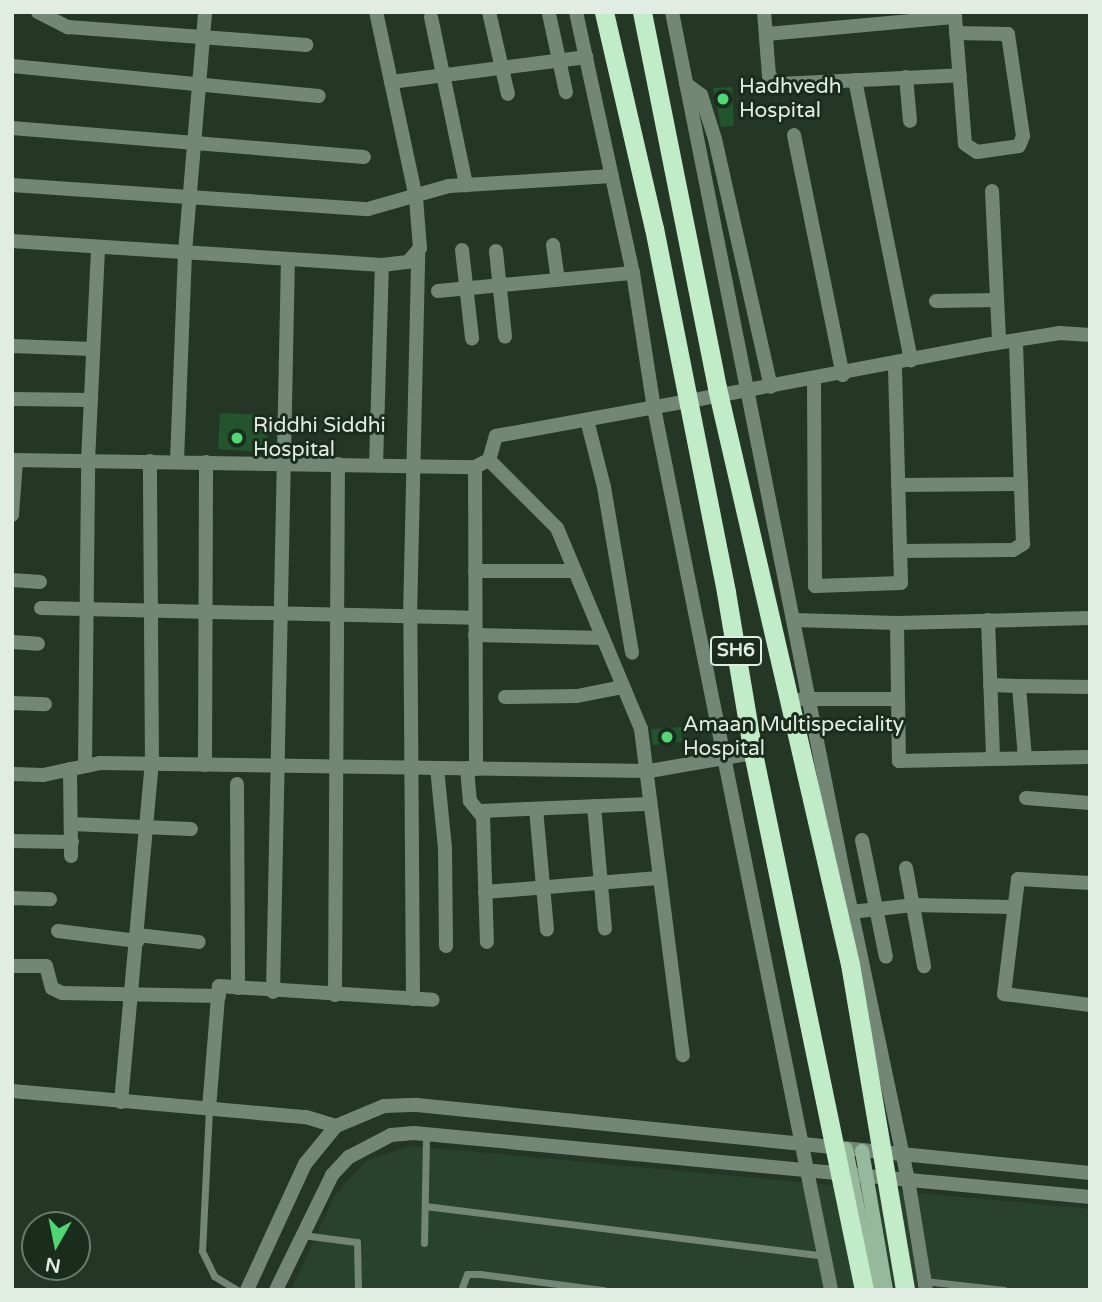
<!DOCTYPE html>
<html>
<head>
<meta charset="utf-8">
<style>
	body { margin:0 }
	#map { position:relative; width:1102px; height:1302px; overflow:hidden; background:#243727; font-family:"Varela Round",sans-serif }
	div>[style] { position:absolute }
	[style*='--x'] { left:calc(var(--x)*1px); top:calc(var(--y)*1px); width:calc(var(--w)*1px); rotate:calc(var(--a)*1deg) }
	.built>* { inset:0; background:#29422d }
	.building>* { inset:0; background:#23542e }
	.service>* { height:7px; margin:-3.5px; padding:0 3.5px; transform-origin:3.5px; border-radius:3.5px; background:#728775 }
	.minor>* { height:14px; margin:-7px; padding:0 7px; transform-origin:7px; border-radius:7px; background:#728775 }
	.tertiary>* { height:14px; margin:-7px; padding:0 7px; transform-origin:7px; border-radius:7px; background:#728775 }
	.secondary>* { height:14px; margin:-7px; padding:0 7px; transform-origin:7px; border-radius:7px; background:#96b89b }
	.trunk>* { height:19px; margin:-9.5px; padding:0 9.5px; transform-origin:9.5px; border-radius:9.5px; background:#c2ecc8 }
	.dots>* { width:19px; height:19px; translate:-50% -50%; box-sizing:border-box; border:4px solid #1a2d1d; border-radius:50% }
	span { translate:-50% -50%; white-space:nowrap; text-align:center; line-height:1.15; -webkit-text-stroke:6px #1a2d1d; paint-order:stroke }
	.shield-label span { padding:2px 5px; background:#1a2d1d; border:2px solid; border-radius:5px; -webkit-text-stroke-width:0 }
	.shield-label { font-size:19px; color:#e1ede2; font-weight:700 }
	.poi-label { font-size:21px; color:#e1ede2 }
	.left { translate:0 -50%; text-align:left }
	.frame { position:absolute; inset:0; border:14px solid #e1ede2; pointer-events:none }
	.north { position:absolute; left:21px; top:1211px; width:70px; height:70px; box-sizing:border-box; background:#1a2d1d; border:2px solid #6a7a6c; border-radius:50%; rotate:189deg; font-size:19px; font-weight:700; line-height:28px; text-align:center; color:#e1ede2 }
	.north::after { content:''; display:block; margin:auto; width:24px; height:32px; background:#50d674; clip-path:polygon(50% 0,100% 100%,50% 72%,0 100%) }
</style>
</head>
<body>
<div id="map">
	<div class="built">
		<div style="clip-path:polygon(412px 1146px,1090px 1209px,1090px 1290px,291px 1290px,335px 1195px,367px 1160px)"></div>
	</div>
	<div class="building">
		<div style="clip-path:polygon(732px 87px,734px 126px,721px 127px,713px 88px)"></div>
		<div style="clip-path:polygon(220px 413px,268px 415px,266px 452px,218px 449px)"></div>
		<div style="clip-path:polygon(681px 727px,682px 742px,653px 745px,651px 729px)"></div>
	</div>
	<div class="service">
		<div style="--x:209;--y:1109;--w:142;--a:92.8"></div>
		<div style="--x:202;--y:1251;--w:28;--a:64"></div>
		<div style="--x:214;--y:1276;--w:27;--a:31"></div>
		<div style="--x:425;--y:1206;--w:402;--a:7.1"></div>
		<div style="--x:302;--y:1235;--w:55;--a:7.3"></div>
		<div style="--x:357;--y:1242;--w:48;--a:88.8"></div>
		<div style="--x:424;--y:1243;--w:109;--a:-88.9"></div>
		<div style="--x:924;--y:1281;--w:81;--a:6.4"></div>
		<div style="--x:461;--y:1290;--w:17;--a:-69"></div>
		<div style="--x:467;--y:1274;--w:13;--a:0"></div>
		<div style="--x:480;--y:1274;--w:125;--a:7.4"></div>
	</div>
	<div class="minor">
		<div style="--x:38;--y:12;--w:34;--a:27"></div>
		<div style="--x:68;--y:27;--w:239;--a:4.3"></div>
		<div style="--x:489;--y:12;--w:84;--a:77"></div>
		<div style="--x:576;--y:12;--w:267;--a:77.7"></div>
		<div style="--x:633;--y:273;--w:137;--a:81.2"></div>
		<div style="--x:654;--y:408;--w:900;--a:78.65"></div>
		<div style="--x:672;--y:12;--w:872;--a:78.75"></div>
		<div style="--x:842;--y:867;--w:319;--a:78.1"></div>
		<div style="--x:908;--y:1179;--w:112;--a:80.8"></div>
		<div style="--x:764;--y:12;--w:64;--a:85.5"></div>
		<div style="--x:769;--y:76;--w:13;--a:39"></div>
		<div style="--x:779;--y:84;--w:181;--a:-2.8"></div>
		<div style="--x:955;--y:12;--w:5;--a:90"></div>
		<div style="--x:955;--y:17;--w:127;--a:85.5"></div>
		<div style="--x:965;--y:144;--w:14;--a:34"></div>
		<div style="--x:977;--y:152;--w:42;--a:-8.1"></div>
		<div style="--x:1019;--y:146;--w:11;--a:-68"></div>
		<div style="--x:1023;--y:136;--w:103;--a:-98.4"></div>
		<div style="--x:1008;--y:34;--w:52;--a:-178.9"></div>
		<div style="--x:549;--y:14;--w:80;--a:77.7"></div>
		<div style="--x:431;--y:17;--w:172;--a:78.2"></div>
		<div style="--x:767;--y:34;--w:189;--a:-5.2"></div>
		<div style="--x:12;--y:66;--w:308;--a:5.6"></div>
		<div style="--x:906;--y:77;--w:44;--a:84.8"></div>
		<div style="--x:855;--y:80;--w:286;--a:78.7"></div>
		<div style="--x:391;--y:82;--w:197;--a:-7.3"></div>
		<div style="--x:686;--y:84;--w:19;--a:36"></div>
		<div style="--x:701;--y:95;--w:46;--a:72.3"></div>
		<div style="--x:715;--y:139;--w:254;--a:77.3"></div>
		<div style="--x:12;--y:128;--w:353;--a:4.7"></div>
		<div style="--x:794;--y:135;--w:245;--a:78.5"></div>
		<div style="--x:12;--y:185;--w:357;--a:3.9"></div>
		<div style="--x:368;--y:209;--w:84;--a:-15.9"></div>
		<div style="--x:449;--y:186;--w:163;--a:-3.5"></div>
		<div style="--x:992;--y:191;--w:151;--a:87.3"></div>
		<div style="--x:12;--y:241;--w:371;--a:3.7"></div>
		<div style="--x:382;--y:265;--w:26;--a:-7"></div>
		<div style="--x:408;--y:262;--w:18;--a:-49"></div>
		<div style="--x:420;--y:248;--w:50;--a:-94.6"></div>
		<div style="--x:416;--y:198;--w:190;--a:-102.1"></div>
		<div style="--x:553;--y:245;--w:35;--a:82"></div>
		<div style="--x:462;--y:250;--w:89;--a:83.5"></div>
		<div style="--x:496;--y:251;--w:86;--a:84"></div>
		<div style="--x:438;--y:291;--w:196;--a:-5.3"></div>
		<div style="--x:936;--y:301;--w:61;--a:-0.9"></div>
		<div style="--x:12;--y:346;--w:81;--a:2.1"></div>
		<div style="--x:814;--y:381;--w:205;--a:89.7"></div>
		<div style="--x:815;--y:586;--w:86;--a:-2"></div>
		<div style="--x:901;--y:583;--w:220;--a:-91.6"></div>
		<div style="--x:12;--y:399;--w:79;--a:0.7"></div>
		<div style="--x:587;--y:420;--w:69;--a:75.8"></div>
		<div style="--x:604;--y:487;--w:168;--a:80.4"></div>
		<div style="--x:12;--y:460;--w:463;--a:0.9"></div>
		<div style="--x:475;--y:467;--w:16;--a:-27"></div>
		<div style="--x:489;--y:460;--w:25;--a:-74"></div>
		<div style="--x:496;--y:436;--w:196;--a:-10.3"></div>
		<div style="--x:489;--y:460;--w:96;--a:45"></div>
		<div style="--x:557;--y:528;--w:218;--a:67.3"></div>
		<div style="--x:641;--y:729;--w:329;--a:82.7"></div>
		<div style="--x:177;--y:461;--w:209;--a:-87.8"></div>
		<div style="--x:185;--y:252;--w:241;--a:-85.2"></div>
		<div style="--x:376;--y:465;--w:200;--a:-88.3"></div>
		<div style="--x:475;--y:467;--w:302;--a:89.8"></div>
		<div style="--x:898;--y:485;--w:123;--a:-0.5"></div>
		<div style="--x:12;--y:515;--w:55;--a:-85.8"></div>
		<div style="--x:900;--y:551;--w:113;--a:-0.5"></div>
		<div style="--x:1013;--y:550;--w:12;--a:-31"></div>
		<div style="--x:1023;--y:544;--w:204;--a:-92"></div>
		<div style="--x:475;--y:571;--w:100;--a:0"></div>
		<div style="--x:12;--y:580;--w:28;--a:4"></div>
		<div style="--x:41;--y:608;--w:434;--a:1.3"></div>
		<div style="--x:1090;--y:618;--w:193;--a:178.5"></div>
		<div style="--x:897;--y:623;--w:138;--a:89.2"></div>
		<div style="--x:899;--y:761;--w:191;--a:-1.2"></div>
		<div style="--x:794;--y:620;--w:103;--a:1.7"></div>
		<div style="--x:988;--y:620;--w:139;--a:87.9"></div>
		<div style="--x:475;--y:635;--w:128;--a:1.3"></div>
		<div style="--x:12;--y:642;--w:26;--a:4"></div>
		<div style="--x:990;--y:685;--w:29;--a:2"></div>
		<div style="--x:505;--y:697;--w:72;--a:-0.8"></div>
		<div style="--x:577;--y:696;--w:47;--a:-11.1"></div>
		<div style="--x:802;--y:699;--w:96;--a:0"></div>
		<div style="--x:12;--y:703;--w:33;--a:2"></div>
		<div style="--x:1025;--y:758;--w:72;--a:-94.8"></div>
		<div style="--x:1019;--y:686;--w:71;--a:0.8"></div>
		<div style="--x:205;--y:765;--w:303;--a:-89.8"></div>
		<div style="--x:85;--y:766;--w:305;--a:-89.4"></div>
		<div style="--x:88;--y:461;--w:214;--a:-87.3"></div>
		<div style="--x:437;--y:768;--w:80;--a:84.3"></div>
		<div style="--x:445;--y:848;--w:98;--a:89.4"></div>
		<div style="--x:467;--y:768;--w:33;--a:85"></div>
		<div style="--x:470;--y:801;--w:21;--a:51"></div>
		<div style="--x:483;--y:817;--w:125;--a:88.2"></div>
		<div style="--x:70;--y:769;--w:87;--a:89.3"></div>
		<div style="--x:12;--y:774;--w:31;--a:2"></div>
		<div style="--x:43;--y:775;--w:58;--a:-11.9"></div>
		<div style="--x:100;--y:763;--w:549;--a:0.83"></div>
		<div style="--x:649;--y:771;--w:106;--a:-9.8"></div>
		<div style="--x:237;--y:784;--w:204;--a:89.7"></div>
		<div style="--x:1026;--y:798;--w:64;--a:4.5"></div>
		<div style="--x:594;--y:806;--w:123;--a:84.9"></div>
		<div style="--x:536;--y:809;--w:121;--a:84.8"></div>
		<div style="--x:480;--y:811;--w:170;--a:-2.4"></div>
		<div style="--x:71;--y:824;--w:120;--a:2.4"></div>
		<div style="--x:862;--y:840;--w:119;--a:78.4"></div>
		<div style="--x:12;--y:841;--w:60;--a:1"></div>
		<div style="--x:906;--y:868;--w:100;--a:79.6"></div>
		<div style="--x:1090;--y:883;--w:72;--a:-176.8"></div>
		<div style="--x:1018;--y:879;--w:116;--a:96.9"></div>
		<div style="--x:1004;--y:994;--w:87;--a:7.3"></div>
		<div style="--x:485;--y:892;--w:174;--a:-4.6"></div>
		<div style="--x:12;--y:898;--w:38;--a:2"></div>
		<div style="--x:851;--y:912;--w:62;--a:-6.4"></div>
		<div style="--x:913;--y:905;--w:99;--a:1.2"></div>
		<div style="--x:58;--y:931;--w:80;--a:7.2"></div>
		<div style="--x:137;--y:935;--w:62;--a:6.4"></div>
		<div style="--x:12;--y:966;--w:34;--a:0"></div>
		<div style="--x:46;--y:966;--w:23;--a:75"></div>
		<div style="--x:52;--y:988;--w:11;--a:27"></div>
		<div style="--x:62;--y:993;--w:157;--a:1.1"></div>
		<div style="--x:273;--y:992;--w:733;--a:-88.83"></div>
		<div style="--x:335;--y:995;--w:531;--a:-89.68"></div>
		<div style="--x:413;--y:999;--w:382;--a:-90.4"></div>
		<div style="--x:410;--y:617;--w:363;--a:-88.7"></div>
		<div style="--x:12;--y:1091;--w:295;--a:5.1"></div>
		<div style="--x:306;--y:1117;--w:31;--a:17"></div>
		<div style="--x:121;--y:1102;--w:339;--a:-84.8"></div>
		<div style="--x:152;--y:764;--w:303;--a:-90.4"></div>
		<div style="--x:209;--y:1109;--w:123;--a:-85.4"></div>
		<div style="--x:219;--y:986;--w:214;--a:3.7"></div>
		<div style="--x:247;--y:1290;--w:139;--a:-65.3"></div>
		<div style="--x:305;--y:1164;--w:49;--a:-50.8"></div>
		<div style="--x:336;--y:1126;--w:52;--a:-22.6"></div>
		<div style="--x:384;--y:1106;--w:33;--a:-2"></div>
		<div style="--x:417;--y:1105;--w:676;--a:5.77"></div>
		<div style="--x:276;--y:1290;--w:128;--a:-64"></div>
		<div style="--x:332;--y:1175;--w:25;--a:-47"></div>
		<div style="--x:349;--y:1157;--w:47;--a:-27.6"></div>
		<div style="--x:391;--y:1135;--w:23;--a:-5"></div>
		<div style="--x:414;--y:1133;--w:679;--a:5.41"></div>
	</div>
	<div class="tertiary">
		<div style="--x:689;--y:401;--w:301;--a:-10.7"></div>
		<div style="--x:985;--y:345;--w:76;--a:-9.1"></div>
		<div style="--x:1060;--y:333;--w:30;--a:4"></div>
	</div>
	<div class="secondary">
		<div style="--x:846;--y:1149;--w:144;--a:78.8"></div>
		<div style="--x:862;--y:1151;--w:141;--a:80.2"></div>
	</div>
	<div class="trunk">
		<div style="--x:604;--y:12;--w:222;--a:77"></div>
		<div style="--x:654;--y:228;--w:371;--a:78.8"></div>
		<div style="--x:726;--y:592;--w:163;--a:80.5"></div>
		<div style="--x:753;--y:753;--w:548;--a:78.32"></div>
		<div style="--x:642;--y:12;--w:383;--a:78.7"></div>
		<div style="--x:717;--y:388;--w:591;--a:77"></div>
		<div style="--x:850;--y:964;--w:331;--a:80.4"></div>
	</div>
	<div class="dots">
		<div style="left:723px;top:99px;background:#50d674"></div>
		<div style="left:237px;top:438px;background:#50d674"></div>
		<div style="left:667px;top:737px;background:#50d674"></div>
	</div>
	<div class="shield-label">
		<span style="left:736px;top:651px">SH6</span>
	</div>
	<div class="poi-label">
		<span class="left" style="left:739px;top:99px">Hadhvedh<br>Hospital</span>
		<span class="left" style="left:253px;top:438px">Riddhi Siddhi<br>Hospital</span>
		<span class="left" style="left:683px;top:737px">Amaan Multispeciality<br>Hospital</span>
	</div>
	<div class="frame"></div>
	<div class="north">N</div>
</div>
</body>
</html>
